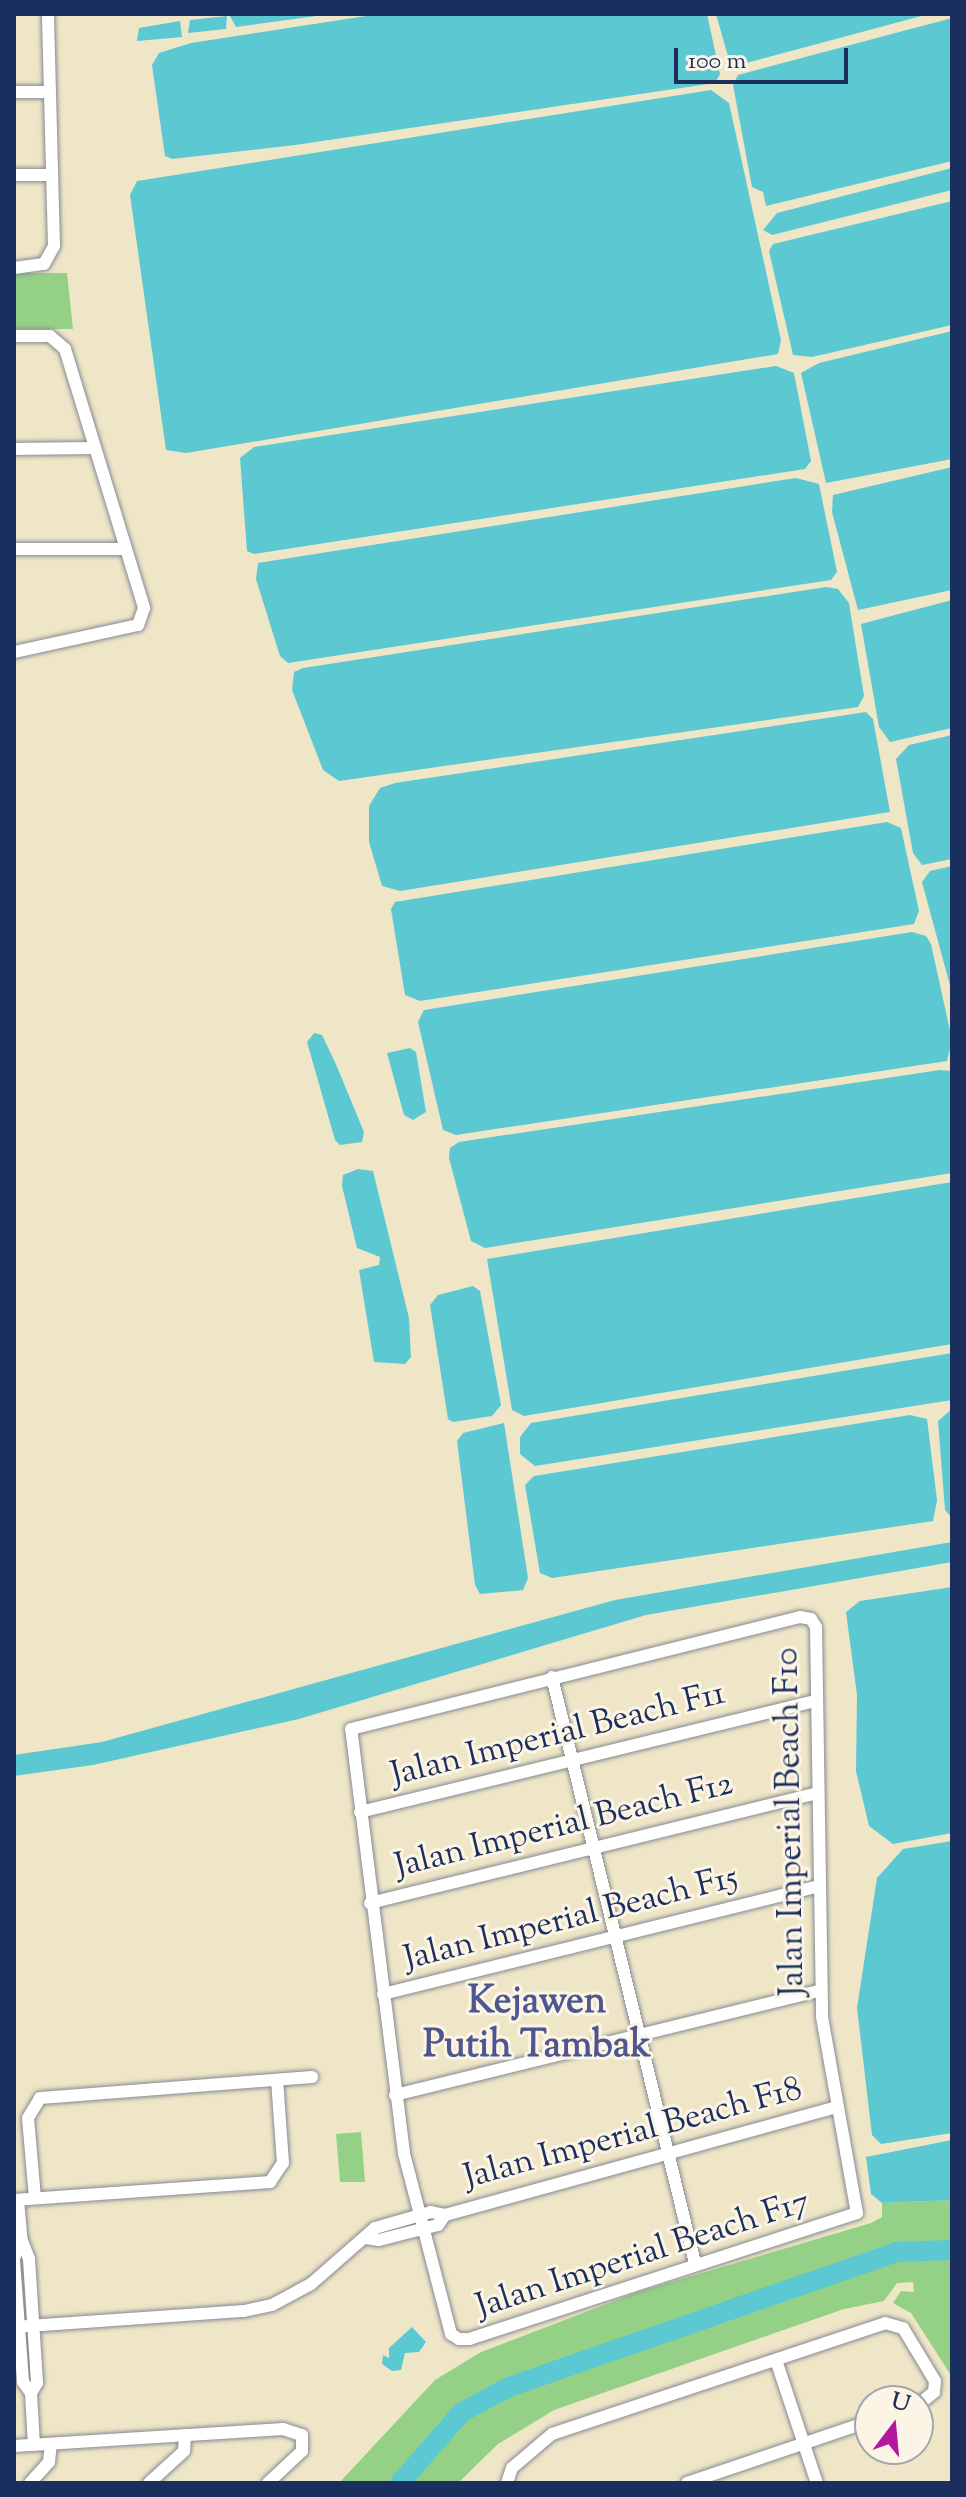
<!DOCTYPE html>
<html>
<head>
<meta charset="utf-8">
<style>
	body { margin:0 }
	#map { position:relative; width:966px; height:2497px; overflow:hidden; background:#efe6c8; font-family:"Sorts Mill Goudy",serif }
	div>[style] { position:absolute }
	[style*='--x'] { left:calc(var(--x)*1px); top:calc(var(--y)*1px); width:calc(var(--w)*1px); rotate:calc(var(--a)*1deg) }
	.green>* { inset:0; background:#94d186 }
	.water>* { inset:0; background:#5cc8d2 }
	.river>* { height:20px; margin:-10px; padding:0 10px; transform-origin:10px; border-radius:10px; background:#5cc8d2 }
	.roads { filter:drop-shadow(0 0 2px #858a93) drop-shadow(0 0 2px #858a93) }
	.street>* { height:12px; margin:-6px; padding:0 6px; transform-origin:6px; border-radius:6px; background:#fff }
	span { translate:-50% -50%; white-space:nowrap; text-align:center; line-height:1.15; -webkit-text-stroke:6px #fcf5e5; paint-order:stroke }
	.street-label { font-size:34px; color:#1b2f5e }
	.quarter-label { font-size:38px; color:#4d568e; font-weight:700 }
	.frame { position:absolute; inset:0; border:16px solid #1b2f5e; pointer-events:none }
	.north { position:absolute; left:854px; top:2385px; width:80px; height:80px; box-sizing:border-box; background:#fcf5e5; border:2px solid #a2a6af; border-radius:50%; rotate:16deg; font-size:22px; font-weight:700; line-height:32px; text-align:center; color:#1b2f5e }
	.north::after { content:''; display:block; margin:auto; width:28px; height:36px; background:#b5179e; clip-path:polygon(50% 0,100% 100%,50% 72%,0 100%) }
	.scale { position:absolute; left:674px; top:48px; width:174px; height:36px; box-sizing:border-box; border:4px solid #1b2f5e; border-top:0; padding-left:10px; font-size:24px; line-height:28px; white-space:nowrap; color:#1b2f5e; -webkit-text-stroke:6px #fcf5e5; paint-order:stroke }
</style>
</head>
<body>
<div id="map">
	<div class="green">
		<div style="clip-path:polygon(14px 273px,67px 273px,73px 329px,14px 329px)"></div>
		<div style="clip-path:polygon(361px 2132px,365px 2182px,340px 2182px,336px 2134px)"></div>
		<div style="clip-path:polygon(952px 2200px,952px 2377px,911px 2313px,893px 2303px,901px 2291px,914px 2292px,913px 2282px,897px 2283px,884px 2301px,844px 2309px,554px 2410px,498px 2444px,458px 2483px,339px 2483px,435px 2380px,481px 2352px,638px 2292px,871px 2223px,882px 2217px,882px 2203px)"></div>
	</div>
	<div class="water">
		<div style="clip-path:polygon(229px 14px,331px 14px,236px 27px)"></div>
		<div style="clip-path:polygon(379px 14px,707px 14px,720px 74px,715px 83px,295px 145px,172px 159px,165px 156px,152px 65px,159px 53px,191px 43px)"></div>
		<div style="clip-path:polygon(716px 14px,929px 14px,731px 67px)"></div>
		<div style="clip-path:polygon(227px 16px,226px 29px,188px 33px,190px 20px)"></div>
		<div style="clip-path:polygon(952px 18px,952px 161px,766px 206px,763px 192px,752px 187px,733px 85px,738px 75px)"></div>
		<div style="clip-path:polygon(180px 21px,182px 37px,137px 41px,139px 28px)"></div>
		<div style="clip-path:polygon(711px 90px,729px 103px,781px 340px,778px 354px,186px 453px,166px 450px,130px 195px,137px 181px)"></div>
		<div style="clip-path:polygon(952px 168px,952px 190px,772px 235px,763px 230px,777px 213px)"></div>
		<div style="clip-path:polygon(952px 201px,952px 325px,812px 357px,793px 355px,769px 251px,773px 244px)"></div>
		<div style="clip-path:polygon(952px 331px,952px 459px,826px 483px,801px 373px,819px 363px)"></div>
		<div style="clip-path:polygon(776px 366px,794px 373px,811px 461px,805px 469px,254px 554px,247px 551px,240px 458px,254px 447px)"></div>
		<div style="clip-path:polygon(952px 467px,952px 590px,858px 610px,832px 512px,833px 495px)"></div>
		<div style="clip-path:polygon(796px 478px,819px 484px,837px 572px,831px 580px,288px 663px,280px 656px,256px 579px,258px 563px)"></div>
		<div style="clip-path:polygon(826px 587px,838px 589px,849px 603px,864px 696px,858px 707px,339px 781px,323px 770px,292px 690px,294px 672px,303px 668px)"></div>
		<div style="clip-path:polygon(952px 600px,952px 728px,890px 742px,879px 727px,861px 624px)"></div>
		<div style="clip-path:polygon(866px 712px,873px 719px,890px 812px,400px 891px,382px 886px,369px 842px,369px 806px,380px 788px,395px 783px)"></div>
		<div style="clip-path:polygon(952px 735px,952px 859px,922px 865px,913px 853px,896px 759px,909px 745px)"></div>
		<div style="clip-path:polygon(887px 822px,901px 828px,919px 911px,914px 924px,420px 1001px,405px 995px,391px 909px,395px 902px)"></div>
		<div style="clip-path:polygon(952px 866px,952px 993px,922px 882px,930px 871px)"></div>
		<div style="clip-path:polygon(912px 932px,926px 936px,931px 944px,952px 1040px,947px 1061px,456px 1135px,443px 1130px,418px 1022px,424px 1010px)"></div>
		<div style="clip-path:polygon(314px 1033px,322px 1035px,335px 1062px,364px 1132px,362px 1142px,340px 1145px,335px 1140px,307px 1042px)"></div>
		<div style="clip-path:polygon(410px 1048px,416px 1052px,426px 1112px,413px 1120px,404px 1115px,387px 1053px)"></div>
		<div style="clip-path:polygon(940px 1070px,952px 1071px,952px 1173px,485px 1248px,471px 1241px,449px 1158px,450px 1148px,459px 1142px)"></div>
		<div style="clip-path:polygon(358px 1169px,373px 1171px,409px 1318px,411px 1357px,405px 1364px,374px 1362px,359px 1270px,379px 1265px,380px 1257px,357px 1248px,342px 1186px,343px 1175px)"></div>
		<div style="clip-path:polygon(952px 1182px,952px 1344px,524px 1416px,512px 1410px,487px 1259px)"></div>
		<div style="clip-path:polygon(473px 1286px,480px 1291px,501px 1405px,492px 1416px,453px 1422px,448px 1419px,430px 1305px,438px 1295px)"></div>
		<div style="clip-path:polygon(952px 1353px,952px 1400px,535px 1466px,520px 1454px,520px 1437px,531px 1423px)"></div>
		<div style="clip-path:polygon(952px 1409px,952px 1517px,951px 1517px,945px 1510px,938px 1421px)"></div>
		<div style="clip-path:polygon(910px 1415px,927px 1419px,937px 1500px,933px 1521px,552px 1578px,540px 1573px,525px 1485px,534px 1476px)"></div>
		<div style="clip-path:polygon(504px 1423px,528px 1578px,523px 1590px,480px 1594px,475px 1585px,457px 1441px,463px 1433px)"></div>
		<div style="clip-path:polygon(952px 1542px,952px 1562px,646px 1615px,299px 1719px,93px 1765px,14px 1776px,14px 1755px,102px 1742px,615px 1600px)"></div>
		<div style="clip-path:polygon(952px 1587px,952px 1833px,893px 1844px,869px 1826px,856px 1771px,857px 1695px,846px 1612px,860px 1601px)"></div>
		<div style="clip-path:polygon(952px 1841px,952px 2133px,881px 2144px,872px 2135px,857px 2008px,877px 1878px,903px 1849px)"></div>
		<div style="clip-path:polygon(952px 2140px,952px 2200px,882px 2203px,871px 2194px,866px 2157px)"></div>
		<div style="clip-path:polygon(412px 2327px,426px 2342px,419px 2352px,405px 2353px,401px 2370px,392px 2371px,382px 2364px,383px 2355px,389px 2358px,389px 2348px)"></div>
	</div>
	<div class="river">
		<div style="--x:400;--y:2483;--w:94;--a:-48.9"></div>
		<div style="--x:462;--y:2412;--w:53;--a:-28"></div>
		<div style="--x:509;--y:2387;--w:411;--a:-19.2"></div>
		<div style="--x:897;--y:2252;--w:55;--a:-2.1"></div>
	</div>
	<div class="roads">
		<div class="street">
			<div style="--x:14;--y:92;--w:34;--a:0"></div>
			<div style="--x:14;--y:175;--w:36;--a:0"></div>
			<div style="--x:14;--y:268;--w:30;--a:-8"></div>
			<div style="--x:44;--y:264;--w:21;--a:-61"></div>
			<div style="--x:54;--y:246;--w:232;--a:-91.5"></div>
			<div style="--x:14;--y:336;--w:36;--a:0"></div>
			<div style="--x:50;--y:336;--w:20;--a:41"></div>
			<div style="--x:65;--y:349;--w:271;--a:73"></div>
			<div style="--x:144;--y:608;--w:18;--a:109"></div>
			<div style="--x:138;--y:625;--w:127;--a:167.7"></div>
			<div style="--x:14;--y:449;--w:77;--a:-0.7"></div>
			<div style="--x:14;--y:549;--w:109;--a:0"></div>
			<div style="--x:800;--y:1617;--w:11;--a:10"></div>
			<div style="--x:811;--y:1619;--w:9;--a:58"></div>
			<div style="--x:816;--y:1627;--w:390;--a:89.1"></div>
			<div style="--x:822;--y:2017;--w:199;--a:79.9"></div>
			<div style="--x:857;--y:2213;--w:407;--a:162"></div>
			<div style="--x:470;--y:2339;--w:11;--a:180"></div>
			<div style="--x:459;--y:2339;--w:9;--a:-148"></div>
			<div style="--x:451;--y:2334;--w:187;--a:-104.6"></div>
			<div style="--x:404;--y:2153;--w:427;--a:-97.1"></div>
			<div style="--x:351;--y:1729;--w:463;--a:-14"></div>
			<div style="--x:552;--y:1677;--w:603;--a:76.29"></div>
			<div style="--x:360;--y:1812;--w:470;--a:-13.7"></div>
			<div style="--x:370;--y:1903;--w:460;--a:-13.8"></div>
			<div style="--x:383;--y:1994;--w:450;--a:-13.9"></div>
			<div style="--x:395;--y:2095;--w:438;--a:-13.8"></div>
			<div style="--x:35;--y:2198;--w:80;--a:-95"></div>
			<div style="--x:28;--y:2118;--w:23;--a:-59"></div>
			<div style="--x:40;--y:2098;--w:273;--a:-4.4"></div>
			<div style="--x:14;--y:2200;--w:257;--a:-4"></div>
			<div style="--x:270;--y:2182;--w:23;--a:-56"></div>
			<div style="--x:283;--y:2163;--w:83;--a:-94.1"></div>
			<div style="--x:18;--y:2200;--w:38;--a:85"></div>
			<div style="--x:366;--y:2238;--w:13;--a:9"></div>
			<div style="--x:379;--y:2240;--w:61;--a:-14.3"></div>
			<div style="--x:438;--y:2225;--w:12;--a:-55"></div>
			<div style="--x:14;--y:2259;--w:22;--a:-72"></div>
			<div style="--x:21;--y:2238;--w:22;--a:69"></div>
			<div style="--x:29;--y:2259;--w:124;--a:86.3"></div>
			<div style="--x:37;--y:2383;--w:12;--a:121"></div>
			<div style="--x:31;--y:2393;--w:52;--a:86.7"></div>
			<div style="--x:14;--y:2261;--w:121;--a:85.7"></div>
			<div style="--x:23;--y:2382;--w:14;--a:54"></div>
			<div style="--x:14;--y:2327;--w:231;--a:-4"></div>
			<div style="--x:244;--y:2311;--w:29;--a:-12"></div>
			<div style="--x:272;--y:2305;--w:44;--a:-28.3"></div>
			<div style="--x:311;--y:2284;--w:85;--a:-41.2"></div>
			<div style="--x:375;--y:2228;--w:58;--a:-15.9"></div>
			<div style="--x:431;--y:2212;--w:14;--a:12"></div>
			<div style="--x:445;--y:2215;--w:407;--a:-15.4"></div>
			<div style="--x:776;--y:2360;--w:130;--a:71.6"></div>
			<div style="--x:14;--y:2446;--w:270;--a:-3.6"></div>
			<div style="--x:283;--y:2429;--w:20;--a:18"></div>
			<div style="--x:302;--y:2435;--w:16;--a:90"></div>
			<div style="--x:302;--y:2451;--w:47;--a:136.7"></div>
			<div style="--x:30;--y:2483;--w:28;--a:-48"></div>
			<div style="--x:49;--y:2462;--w:18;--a:-84"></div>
			<div style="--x:149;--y:2483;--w:47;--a:-42.4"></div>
			<div style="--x:184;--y:2451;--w:16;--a:-86"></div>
			<div style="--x:507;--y:2483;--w:16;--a:-72"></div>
			<div style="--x:512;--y:2468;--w:52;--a:-40.4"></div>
			<div style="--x:552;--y:2434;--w:351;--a:-18.4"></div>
			<div style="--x:885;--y:2323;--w:19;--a:16"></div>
			<div style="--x:903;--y:2328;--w:62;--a:58.9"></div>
			<div style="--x:935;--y:2381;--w:11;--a:95"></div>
			<div style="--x:934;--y:2392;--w:21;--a:141"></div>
			<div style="--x:687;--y:2483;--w:193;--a:-18.7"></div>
		</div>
	</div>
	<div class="street-label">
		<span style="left:558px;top:1735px;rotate:-14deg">Jalan Imperial Beach F11</span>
		<span style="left:791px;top:1822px;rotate:-91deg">Jalan Imperial Beach F10</span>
		<span style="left:564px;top:1826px;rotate:-14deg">Jalan Imperial Beach F12</span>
		<span style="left:571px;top:1919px;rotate:-14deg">Jalan Imperial Beach F15</span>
		<span style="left:633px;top:2134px;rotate:-15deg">Jalan Imperial Beach F18</span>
		<span style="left:643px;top:2255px;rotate:-18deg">Jalan Imperial Beach F17</span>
	</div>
	<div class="quarter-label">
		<span style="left:537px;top:2026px">Kejawen<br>Putih Tambak</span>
	</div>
	<div class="frame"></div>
	<div class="north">U</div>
	<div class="scale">100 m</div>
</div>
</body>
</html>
